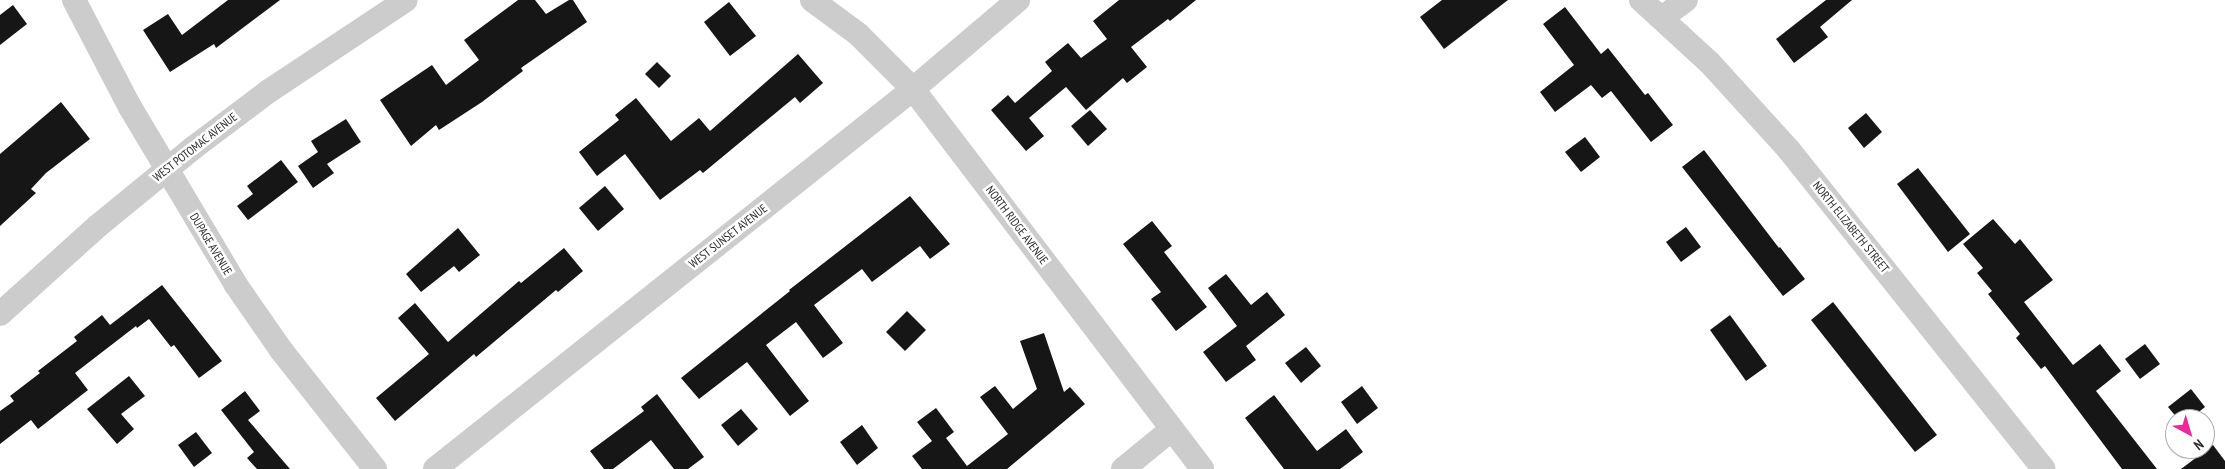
<!DOCTYPE html>
<html>
<head>
<meta charset="utf-8">
<style>
	body { margin:0 }
	#map { position:relative; width:2225px; height:469px; overflow:hidden; background:#fff; font-family:"PT Sans Narrow",sans-serif }
	div>[style] { position:absolute }
	[style*='--x'] { left:calc(var(--x)*1px); top:calc(var(--y)*1px); width:calc(var(--w)*1px); rotate:calc(var(--a)*1deg) }
	.building>* { inset:0; background:#161616 }
	.street>* { height:24px; margin:-12px; padding:0 12px; transform-origin:12px; border-radius:12px; background:#ccc }
	span { translate:-50% -50%; white-space:nowrap; text-align:center; line-height:1.15; -webkit-text-stroke:5px #fff; paint-order:stroke }
	.street-label { font-size:12px; color:#2f2f2f }
	.north { position:absolute; left:2165px; top:409px; width:50px; height:50px; box-sizing:border-box; background:#fff; border:1px solid #acacac; border-radius:50%; rotate:141deg; font-size:14px; font-weight:700; line-height:20px; text-align:center; color:#2f2f2f }
	.north::after { content:''; display:block; margin:auto; width:18px; height:22px; background:#f0269c; clip-path:polygon(50% 0,100% 100%,50% 72%,0 100%) }
</style>
</head>
<body>
<div id="map">
	<div class="building">
		<div style="clip-path:polygon(228px 0,280px 0,216px 48px,214px 44px,170px 72px,143px 30px,168px 14px,182px 35px)"></div>
		<div style="clip-path:polygon(518px 0,535px 0,546px 14px,569px 0,573px 0,587px 22px,521px 68px,523px 71px,482px 102px,439px 130px,436px 125px,411px 146px,380px 100px,432px 65px,446px 85px,479px 60px,464px 40px)"></div>
		<div style="clip-path:polygon(1119px 0,1196px 0,1170px 21px,1168px 19px,1131px 47px,1147px 67px,1127px 83px,1123px 78px,1086px 110px,1066px 87px,1029px 118px,1044px 136px,1026px 151px,991px 110px,1008px 95px,1015px 103px,1052px 71px,1045px 62px,1068px 43px,1081px 58px,1107px 39px,1093px 21px)"></div>
		<div style="clip-path:polygon(1442px 0,1508px 0,1444px 49px,1420px 17px)"></div>
		<div style="clip-path:polygon(1826px 0,1852px 0,1820px 27px,1828px 37px,1794px 63px,1776px 39px)"></div>
		<div style="clip-path:polygon(729px 2px,756px 36px,730px 56px,704px 22px)"></div>
		<div style="clip-path:polygon(13px 5px,27px 24px,0 45px,0 15px)"></div>
		<div style="clip-path:polygon(1565px 7px,1601px 54px,1608px 48px,1645px 95px,1648px 93px,1673px 125px,1651px 142px,1611px 91px,1602px 98px,1591px 85px,1555px 112px,1540px 92px,1574px 65px,1543px 24px)"></div>
		<div style="clip-path:polygon(798px 54px,823px 83px,800px 103px,795px 97px,703px 173px,700px 170px,660px 200px,625px 154px,597px 176px,579px 152px,619px 120px,615px 115px,636px 98px,671px 141px,699px 118px,710px 131px)"></div>
		<div style="clip-path:polygon(657px 62px,671px 76px,659px 88px,645px 74px)"></div>
		<div style="clip-path:polygon(61px 102px,90px 139px,46px 173px,31px 189px,36px 193px,0 226px,0 154px)"></div>
		<div style="clip-path:polygon(1090px 110px,1107px 129px,1088px 146px,1071px 126px)"></div>
		<div style="clip-path:polygon(1866px 113px,1882px 132px,1864px 148px,1848px 128px)"></div>
		<div style="clip-path:polygon(346px 119px,361px 142px,327px 164px,334px 173px,313px 188px,298px 166px,318px 152px,311px 141px)"></div>
		<div style="clip-path:polygon(1585px 137px,1600px 157px,1581px 172px,1565px 152px)"></div>
		<div style="clip-path:polygon(1704px 150px,1779px 248px,1780px 247px,1805px 279px,1783px 296px,1682px 167px)"></div>
		<div style="clip-path:polygon(281px 160px,298px 182px,248px 220px,237px 206px,253px 194px,247px 186px)"></div>
		<div style="clip-path:polygon(1918px 168px,1970px 234px,1948px 252px,1897px 184px)"></div>
		<div style="clip-path:polygon(605px 186px,624px 209px,598px 231px,579px 208px)"></div>
		<div style="clip-path:polygon(910px 196px,950px 244px,930px 259px,920px 246px,872px 282px,862px 269px,814px 305px,843px 343px,823px 358px,796px 322px,766px 345px,809px 401px,790px 416px,747px 362px,699px 399px,681px 378px,790px 291px,789px 290px)"></div>
		<div style="clip-path:polygon(1993px 219px,2015px 244px,2020px 239px,2053px 280px,2024px 302px,2073px 365px,2100px 344px,2121px 371px,2096px 391px,2157px 469px,2122px 469px,2045px 366px,2041px 369px,2016px 338px,2020px 334px,1988px 294px,1992px 291px,1977px 273px,1983px 268px,1963px 244px)"></div>
		<div style="clip-path:polygon(1152px 221px,1172px 246px,1164px 252px,1207px 307px,1176px 331px,1151px 299px,1161px 292px,1123px 244px)"></div>
		<div style="clip-path:polygon(1686px 227px,1701px 247px,1681px 262px,1666px 242px)"></div>
		<div style="clip-path:polygon(458px 228px,480px 255px,459px 272px,454px 266px,421px 292px,406px 274px)"></div>
		<div style="clip-path:polygon(564px 248px,583px 271px,558px 292px,556px 290px,476px 357px,474px 354px,395px 421px,376px 398px,429px 354px,398px 318px,415px 303px,448px 342px,519px 281px,521px 283px)"></div>
		<div style="clip-path:polygon(1226px 274px,1251px 305px,1267px 292px,1285px 315px,1246px 346px,1256px 360px,1226px 382px,1203px 352px,1237px 326px,1208px 288px)"></div>
		<div style="clip-path:polygon(162px 285px,222px 361px,199px 378px,174px 345px,171px 347px,149px 319px,137px 328px,136px 326px,75px 373px,88px 390px,38px 429px,31px 420px,0 444px,0 411px,14px 401px,10px 396px,40px 373px,38px 371px,77px 341px,74px 337px,102px 315px,110px 325px)"></div>
		<div style="clip-path:polygon(1833px 302px,1937px 435px,1915px 452px,1811px 320px)"></div>
		<div style="clip-path:polygon(907px 311px,926px 330px,905px 351px,886px 332px)"></div>
		<div style="clip-path:polygon(1730px 315px,1767px 366px,1746px 381px,1710px 330px)"></div>
		<div style="clip-path:polygon(1044px 333px,1064px 392px,1070px 387px,1085px 404px,1007px 469px,922px 469px,912px 456px,932px 441px,917px 422px,936px 408px,954px 432px,946px 438px,967px 466px,1008px 434px,980px 397px,995px 386px,1013px 409px,1037px 389px,1020px 341px)"></div>
		<div style="clip-path:polygon(2145px 344px,2160px 364px,2140px 379px,2125px 359px)"></div>
		<div style="clip-path:polygon(1306px 347px,1321px 366px,1301px 383px,1285px 363px)"></div>
		<div style="clip-path:polygon(129px 376px,145px 396px,121px 414px,134px 429px,117px 444px,87px 409px)"></div>
		<div style="clip-path:polygon(1362px 386px,1378px 408px,1357px 424px,1341px 402px)"></div>
		<div style="clip-path:polygon(2191px 389px,2205px 407px,2190px 419px,2178px 419px,2168px 407px)"></div>
		<div style="clip-path:polygon(245px 391px,260px 411px,248px 420px,290px 469px,257px 469px,247px 458px,254px 452px,221px 410px)"></div>
		<div style="clip-path:polygon(657px 394px,704px 457px,688px 469px,674px 469px,651px 440px,613px 469px,604px 469px,590px 451px,644px 411px,641px 407px)"></div>
		<div style="clip-path:polygon(1274px 395px,1317px 451px,1346px 429px,1363px 452px,1340px 469px,1284px 469px,1245px 418px)"></div>
		<div style="clip-path:polygon(741px 409px,758px 429px,738px 446px,721px 425px)"></div>
		<div style="clip-path:polygon(862px 425px,878px 448px,857px 465px,840px 442px)"></div>
		<div style="clip-path:polygon(196px 432px,212px 453px,194px 467px,178px 445px)"></div>
		<div style="clip-path:polygon(2213px 445px,2225px 461px,2225px 469px,2181px 469px)"></div>
	</div>
	<div class="street">
		<div style="--x:74;--y:0;--w:121;--a:62.4"></div>
		<div style="--x:130;--y:107;--w:207;--a:59.2"></div>
		<div style="--x:236;--y:285;--w:79;--a:55.3"></div>
		<div style="--x:281;--y:350;--w:152;--a:51.7"></div>
		<div style="--x:812;--y:0;--w:57;--a:36.5"></div>
		<div style="--x:858;--y:34;--w:78;--a:45"></div>
		<div style="--x:913;--y:89;--w:477;--a:52.7"></div>
		<div style="--x:1641;--y:0;--w:92;--a:42.4"></div>
		<div style="--x:1709;--y:62;--w:119;--a:47.7"></div>
		<div style="--x:1789;--y:150;--w:408;--a:51.4"></div>
		<div style="--x:1662;--y:18;--w:30;--a:-37"></div>
		<div style="--x:0;--y:314;--w:133;--a:-42"></div>
		<div style="--x:99;--y:225;--w:122;--a:-39.3"></div>
		<div style="--x:193;--y:148;--w:95;--a:-36.9"></div>
		<div style="--x:269;--y:91;--w:164;--a:-33.6"></div>
		<div style="--x:435;--y:469;--w:611;--a:-38.48"></div>
		<div style="--x:913;--y:89;--w:138;--a:-40.3"></div>
		<div style="--x:1123;--y:469;--w:63;--a:-39.2"></div>
	</div>
	<div class="street-label">
		<span style="left:195px;top:147px;rotate:-38deg">WEST POTOMAC AVENUE</span>
		<span style="left:1017px;top:225px;rotate:53deg">NORTH RIDGE AVENUE</span>
		<span style="left:1851px;top:227px;rotate:51deg">NORTH ELIZABETH STREET</span>
		<span style="left:728px;top:236px;rotate:-38deg">WEST SUNSET AVENUE</span>
		<span style="left:211px;top:244px;rotate:59deg">DUPAGE AVENUE</span>
	</div>
	<div class="north">N</div>
</div>
</body>
</html>
